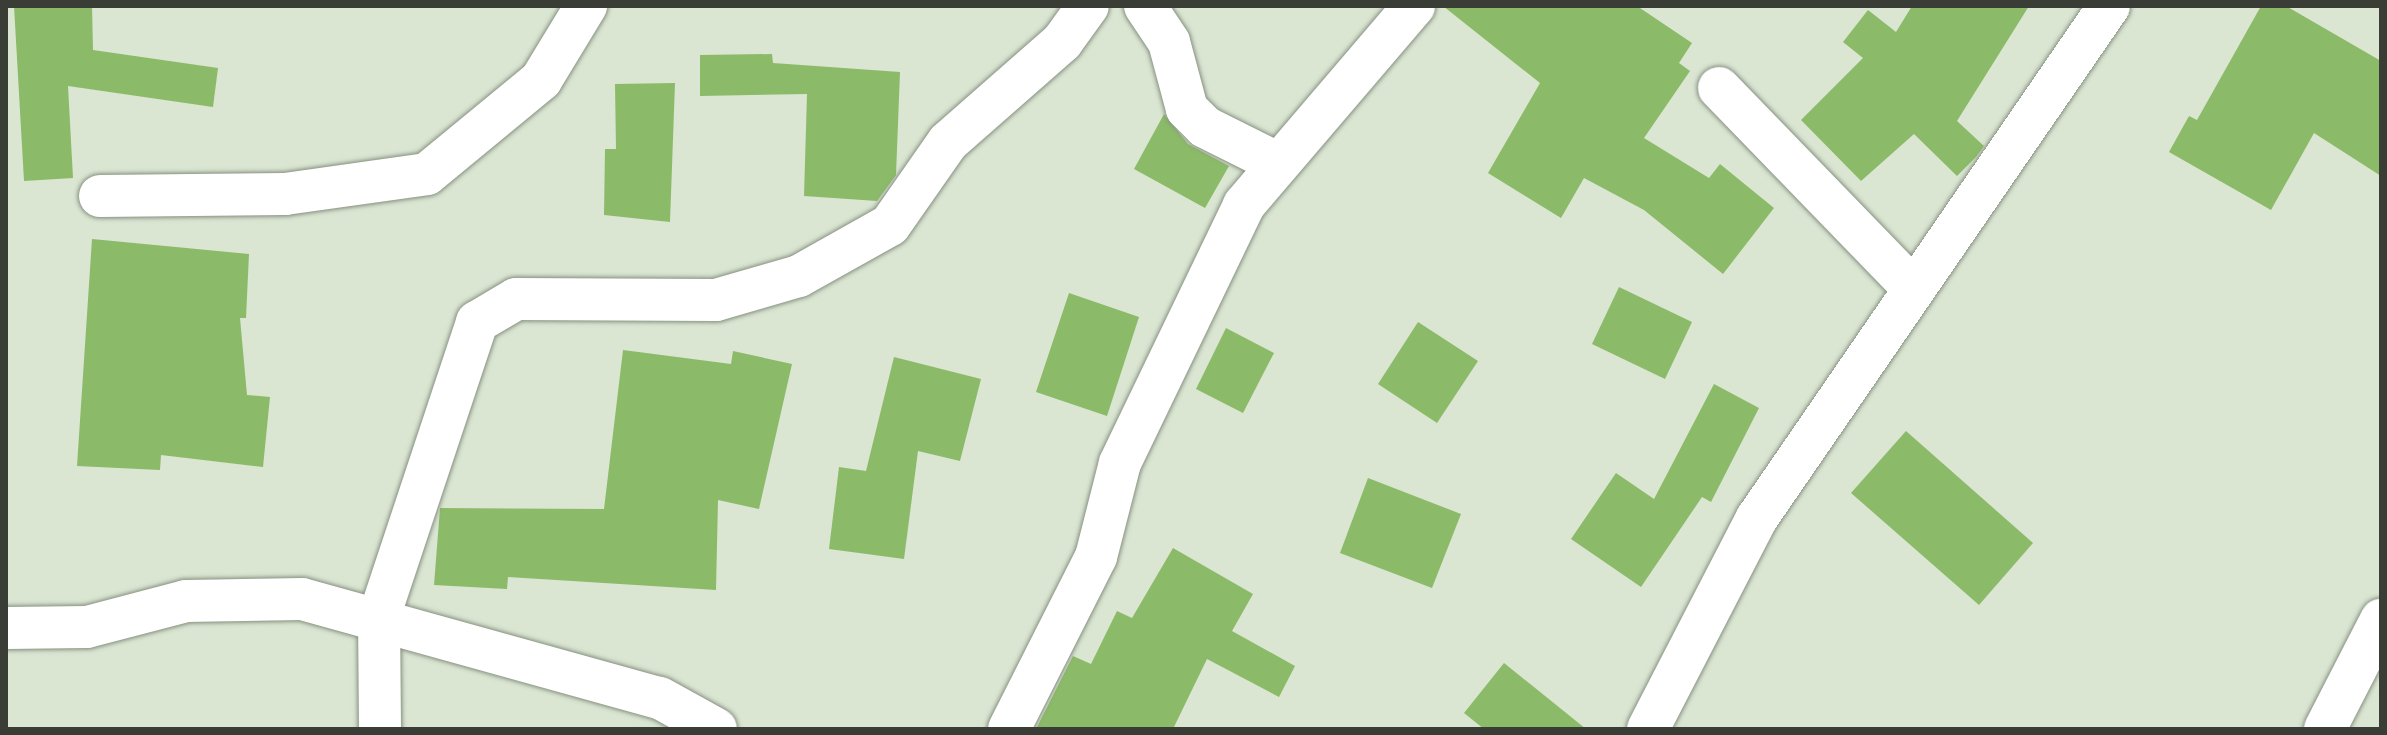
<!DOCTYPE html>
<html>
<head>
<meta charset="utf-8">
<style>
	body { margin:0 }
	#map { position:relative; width:2387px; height:735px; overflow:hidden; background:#dae5d2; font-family:Cabin,sans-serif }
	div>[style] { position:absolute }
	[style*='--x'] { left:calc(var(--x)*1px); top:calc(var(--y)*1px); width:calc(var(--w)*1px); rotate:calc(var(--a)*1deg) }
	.building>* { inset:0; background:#8bbb68 }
	.roads { filter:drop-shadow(0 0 2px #879180) drop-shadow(0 0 2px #879180) }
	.street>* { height:42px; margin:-21px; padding:0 21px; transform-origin:21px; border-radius:21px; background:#fff }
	span { translate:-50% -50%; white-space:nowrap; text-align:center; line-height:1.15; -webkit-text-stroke:6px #e7f2df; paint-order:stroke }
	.frame { position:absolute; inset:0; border:8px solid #393d36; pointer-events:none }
</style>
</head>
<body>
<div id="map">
	<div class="building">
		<div style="clip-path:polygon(14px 6px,92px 6px,93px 50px,218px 68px,213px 107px,68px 86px,73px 178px,24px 181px)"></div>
		<div style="clip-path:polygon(1443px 6px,1637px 6px,1692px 43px,1679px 63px,1690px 71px,1644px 138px,1709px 178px,1720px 164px,1774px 208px,1723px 274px,1644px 210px,1584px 178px,1561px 218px,1488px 173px,1540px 83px)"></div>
		<div style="clip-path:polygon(1912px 6px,2029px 6px,1957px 121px,1984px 146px,1976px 157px,1957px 176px,1914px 134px,1861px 181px,1801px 120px,1863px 58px,1843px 42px,1868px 10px,1896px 32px)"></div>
		<div style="clip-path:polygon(2261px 6px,2286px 6px,2381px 61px,2381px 176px,2314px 133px,2271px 210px,2169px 152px,2189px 116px,2197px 120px)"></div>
		<div style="clip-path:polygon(772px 54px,773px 63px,900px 72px,896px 175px,877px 201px,804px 196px,807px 94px,700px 96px,700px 55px)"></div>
		<div style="clip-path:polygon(675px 83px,670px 222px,604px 215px,605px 149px,616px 149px,615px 84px)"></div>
		<div style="clip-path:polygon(1164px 114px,1188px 144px,1229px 166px,1205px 208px,1134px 169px)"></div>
		<div style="clip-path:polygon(92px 239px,249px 254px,246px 318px,240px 318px,247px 395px,270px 397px,263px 467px,161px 455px,160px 470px,77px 466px)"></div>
		<div style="clip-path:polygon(1619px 287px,1692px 322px,1665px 379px,1592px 344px)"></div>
		<div style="clip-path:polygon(1069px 293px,1139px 317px,1107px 416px,1036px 392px)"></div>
		<div style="clip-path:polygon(1418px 322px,1478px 361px,1437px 423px,1378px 384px)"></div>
		<div style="clip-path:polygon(1226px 328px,1274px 353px,1243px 413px,1196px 389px)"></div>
		<div style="clip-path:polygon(623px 350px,731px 364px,733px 351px,792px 364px,759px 509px,718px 500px,716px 590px,508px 577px,507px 589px,434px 585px,440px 508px,604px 509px)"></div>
		<div style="clip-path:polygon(894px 357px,981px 379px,960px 461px,918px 451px,904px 559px,829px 549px,839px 467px,866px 471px)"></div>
		<div style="clip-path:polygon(1714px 384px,1759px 408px,1711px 502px,1702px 497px,1641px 587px,1571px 539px,1616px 473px,1654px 499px)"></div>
		<div style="clip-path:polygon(1906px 431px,2033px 543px,1979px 605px,1851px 493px)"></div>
		<div style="clip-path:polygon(1368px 478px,1461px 514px,1432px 588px,1340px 553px)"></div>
		<div style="clip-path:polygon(1173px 548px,1253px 594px,1232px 631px,1295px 666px,1279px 697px,1207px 659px,1173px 729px,1036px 729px,1073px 656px,1091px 664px,1117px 611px,1132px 618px)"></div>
		<div style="clip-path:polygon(1504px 663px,1586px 729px,1484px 729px,1464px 713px)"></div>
	</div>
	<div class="roads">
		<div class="street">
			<div style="--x:1145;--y:6;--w:43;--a:56.3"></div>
			<div style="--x:1169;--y:42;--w:69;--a:75"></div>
			<div style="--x:1187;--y:109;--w:25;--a:45"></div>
			<div style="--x:1205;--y:127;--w:80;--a:26.6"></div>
			<div style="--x:1719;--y:88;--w:277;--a:45.9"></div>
			<div style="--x:100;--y:196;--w:185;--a:-0.6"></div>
			<div style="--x:285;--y:194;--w:143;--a:-8"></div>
			<div style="--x:427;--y:174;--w:148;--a:-39.5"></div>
			<div style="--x:541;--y:80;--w:87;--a:-58.7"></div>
			<div style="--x:6;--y:628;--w:81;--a:-0.7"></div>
			<div style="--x:87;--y:627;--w:102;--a:-14.7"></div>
			<div style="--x:186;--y:601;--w:116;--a:-1"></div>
			<div style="--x:302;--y:599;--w:371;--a:15.5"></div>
			<div style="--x:660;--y:698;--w:64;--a:29"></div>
			<div style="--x:380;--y:729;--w:112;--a:-90.5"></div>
			<div style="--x:379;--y:617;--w:311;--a:-71.6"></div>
			<div style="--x:477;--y:322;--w:45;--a:-30.5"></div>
			<div style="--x:516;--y:299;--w:200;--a:0.3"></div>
			<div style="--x:716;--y:300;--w:86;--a:-16.1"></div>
			<div style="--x:799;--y:276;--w:104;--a:-29.3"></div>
			<div style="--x:890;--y:225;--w:101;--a:-55.1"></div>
			<div style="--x:948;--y:142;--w:152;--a:-41.3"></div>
			<div style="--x:1062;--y:42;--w:44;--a:-54.2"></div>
			<div style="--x:1009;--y:729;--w:193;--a:-63.2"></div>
			<div style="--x:1096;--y:557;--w:97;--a:-75.7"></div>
			<div style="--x:1120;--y:463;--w:286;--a:-64.3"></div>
			<div style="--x:1244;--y:205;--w:262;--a:-49.5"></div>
			<div style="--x:1648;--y:729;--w:237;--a:-62.7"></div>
			<div style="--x:1757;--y:518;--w:621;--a:-55.49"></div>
			<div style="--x:2325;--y:729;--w:123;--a:-62.8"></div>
		</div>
	</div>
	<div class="frame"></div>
</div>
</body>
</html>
